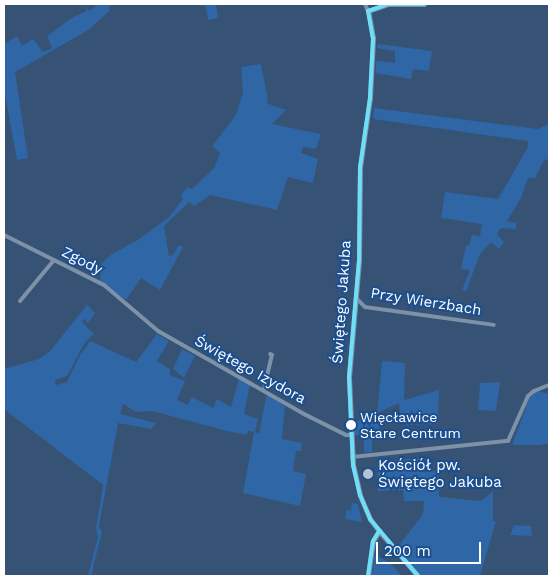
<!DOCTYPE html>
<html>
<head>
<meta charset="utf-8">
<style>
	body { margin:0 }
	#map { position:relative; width:553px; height:580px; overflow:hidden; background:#365274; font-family:"Work Sans",sans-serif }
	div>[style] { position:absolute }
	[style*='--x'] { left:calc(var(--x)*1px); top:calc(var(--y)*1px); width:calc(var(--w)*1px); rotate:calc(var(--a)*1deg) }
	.green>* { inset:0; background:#2f66a5 }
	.minor>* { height:4px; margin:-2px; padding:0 2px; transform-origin:2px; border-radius:2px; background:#7d92a8 }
	.tertiary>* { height:5px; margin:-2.5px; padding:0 2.5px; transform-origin:2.5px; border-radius:2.5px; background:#7d92a8 }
	.bus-1>* { height:4px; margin:-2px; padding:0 2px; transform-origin:2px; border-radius:2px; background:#6ddff8 }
	.dots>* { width:14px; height:14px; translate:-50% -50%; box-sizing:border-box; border:2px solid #1b4f8f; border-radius:50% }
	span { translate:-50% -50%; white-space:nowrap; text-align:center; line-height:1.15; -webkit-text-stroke:4px #1b4f8f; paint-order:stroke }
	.bus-label { font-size:14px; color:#fff }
	.left { translate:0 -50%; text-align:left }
	.street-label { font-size:15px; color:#fff }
	.poi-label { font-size:15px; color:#fff }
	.frame { position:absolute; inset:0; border:5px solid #fff; pointer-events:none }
	.scale { position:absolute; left:376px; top:542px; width:105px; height:22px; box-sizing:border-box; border:2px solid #fff; border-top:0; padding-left:6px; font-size:15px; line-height:18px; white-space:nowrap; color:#fff; -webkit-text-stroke:4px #1b4f8f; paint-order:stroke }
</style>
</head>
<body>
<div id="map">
	<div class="green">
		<div style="clip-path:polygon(83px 4px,89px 11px,99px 4px,108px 4px,110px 10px,90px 29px,15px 72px,28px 158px,17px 160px,4px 89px,4px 44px,17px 36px,22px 46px,33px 39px,43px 52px,52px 48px,47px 36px,73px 17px,87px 11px)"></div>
		<div style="clip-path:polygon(205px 4px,216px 4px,218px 18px,208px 20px)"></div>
		<div style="clip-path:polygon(378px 44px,432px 51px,429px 71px,413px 69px,411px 79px,376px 73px,376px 61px,395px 63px,395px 51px,377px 48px)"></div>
		<div style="clip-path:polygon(261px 64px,268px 100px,266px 103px,286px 110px,272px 124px,321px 134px,316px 149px,303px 147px,301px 153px,318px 159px,313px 183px,288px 177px,277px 210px,210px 195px,194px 206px,189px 202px,164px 226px,169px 256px,173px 255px,179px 245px,183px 247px,160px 290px,141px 278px,126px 300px,100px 281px,101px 264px,112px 254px,138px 240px,169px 217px,183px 199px,181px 195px,187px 187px,192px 189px,214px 168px,220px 153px,212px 146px,236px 115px,243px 93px,241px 67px)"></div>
		<div style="clip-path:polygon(374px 108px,538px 129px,549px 124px,549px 159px,544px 160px,535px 178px,528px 178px,521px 198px,507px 221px,516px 223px,516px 229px,501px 228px,497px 234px,504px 242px,499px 249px,491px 242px,480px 254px,466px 291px,462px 290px,470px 270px,461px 269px,466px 245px,469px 245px,472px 235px,480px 236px,482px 224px,441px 218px,445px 192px,498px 199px,528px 147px,528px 141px,373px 119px)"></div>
		<div style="clip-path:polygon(87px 305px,95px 313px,88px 323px,84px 319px,82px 322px,94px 334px,85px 342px,67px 376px,55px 380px,56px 385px,67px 382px,79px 357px,90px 341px,136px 362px,157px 334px,169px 341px,157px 361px,170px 369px,170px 375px,185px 381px,177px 400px,188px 405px,192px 397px,213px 408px,217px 399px,231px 407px,239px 379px,250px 385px,244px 414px,258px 419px,255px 432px,259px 433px,267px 393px,285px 406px,282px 439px,302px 443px,301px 451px,296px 451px,293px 471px,306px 474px,300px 506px,243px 493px,254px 432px,248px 431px,247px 435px,227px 431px,152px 411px,136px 412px,123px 404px,120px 414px,156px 423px,151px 429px,118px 423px,99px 526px,102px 532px,91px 576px,88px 576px,98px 537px,96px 528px,103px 485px,4px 409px,4px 369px,39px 359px,51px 350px)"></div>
		<div style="clip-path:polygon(182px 349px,195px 356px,184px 378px,173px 369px)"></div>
		<div style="clip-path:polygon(382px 361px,405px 363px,404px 400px,439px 390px,438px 424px,406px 425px,405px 422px,401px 422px,399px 403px,377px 413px,380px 428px,372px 430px,372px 452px,364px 452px,364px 438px,355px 435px,355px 422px,377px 413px)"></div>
		<div style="clip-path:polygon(500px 382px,496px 411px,478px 410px,480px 383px)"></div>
		<div style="clip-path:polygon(537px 391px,549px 394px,549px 448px,547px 443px,541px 445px,512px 445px,529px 399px)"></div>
		<div style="clip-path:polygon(421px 458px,422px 472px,438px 471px,439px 497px,481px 501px,493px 491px,493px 521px,496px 521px,480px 576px,421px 576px,397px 548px,423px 514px,424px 501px,404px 501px,403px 490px,378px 491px,377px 462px)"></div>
		<div style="clip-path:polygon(352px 503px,358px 504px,362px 522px,345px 519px,346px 510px,351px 511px)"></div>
		<div style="clip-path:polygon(514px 525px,531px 526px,532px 536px,510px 535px)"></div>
		<div style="clip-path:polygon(375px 555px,389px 562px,402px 576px,372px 576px)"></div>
	</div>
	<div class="minor">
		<div style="--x:365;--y:4;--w:8;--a:67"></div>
		<div style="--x:4;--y:235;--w:112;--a:26.6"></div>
		<div style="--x:104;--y:285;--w:71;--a:40.4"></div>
		<div style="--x:158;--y:331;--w:170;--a:29.6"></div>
		<div style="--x:306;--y:415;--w:45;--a:26.6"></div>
		<div style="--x:346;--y:435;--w:4;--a:0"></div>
		<div style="--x:356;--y:298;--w:13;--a:45"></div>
		<div style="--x:365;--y:307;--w:130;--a:7.9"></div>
		<div style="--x:20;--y:301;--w:53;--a:-50.3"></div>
		<div style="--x:264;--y:389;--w:35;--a:-77"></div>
		<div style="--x:272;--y:355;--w:2;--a:-153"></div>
		<div style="--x:352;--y:457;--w:157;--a:-5.9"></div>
		<div style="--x:508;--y:441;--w:49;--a:-66"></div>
		<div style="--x:528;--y:396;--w:8;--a:-40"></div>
		<div style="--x:534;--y:391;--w:16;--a:-22"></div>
	</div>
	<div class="tertiary">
		<div style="--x:368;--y:576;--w:35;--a:-82"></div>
		<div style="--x:373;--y:541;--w:12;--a:-59"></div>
		<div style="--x:418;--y:576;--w:60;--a:-130.9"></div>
		<div style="--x:379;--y:531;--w:15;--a:-127"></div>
		<div style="--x:370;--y:519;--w:26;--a:-113"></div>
		<div style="--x:360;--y:495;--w:31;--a:-103"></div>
		<div style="--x:353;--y:465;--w:88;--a:-92.6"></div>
		<div style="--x:349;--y:377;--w:117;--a:-85.1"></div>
		<div style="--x:359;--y:260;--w:93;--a:-89.4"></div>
		<div style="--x:360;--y:167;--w:70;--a:-81.8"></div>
		<div style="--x:370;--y:98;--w:60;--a:-87.1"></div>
		<div style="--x:373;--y:38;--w:27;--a:-100"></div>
		<div style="--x:368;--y:11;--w:21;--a:-19"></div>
		<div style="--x:388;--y:4;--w:36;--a:0"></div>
	</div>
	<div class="bus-1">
		<div style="--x:368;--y:11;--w:27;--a:80"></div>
		<div style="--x:373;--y:38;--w:60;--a:92.9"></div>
		<div style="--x:370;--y:98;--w:70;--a:98.2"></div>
		<div style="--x:360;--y:167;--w:93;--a:90.6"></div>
		<div style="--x:359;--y:260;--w:117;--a:94.9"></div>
		<div style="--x:349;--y:377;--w:88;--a:87.4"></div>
		<div style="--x:353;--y:465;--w:31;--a:77"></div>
		<div style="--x:360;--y:495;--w:26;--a:67"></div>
		<div style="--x:370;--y:519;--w:75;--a:49.9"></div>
		<div style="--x:368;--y:11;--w:21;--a:-19"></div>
		<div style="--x:388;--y:4;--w:36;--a:0"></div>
		<div style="--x:368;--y:576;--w:35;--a:-82"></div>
		<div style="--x:373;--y:541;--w:12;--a:-59"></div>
	</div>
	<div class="dots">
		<div style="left:351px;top:425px;background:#fff"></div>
		<div style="left:368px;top:474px;background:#b9c2ce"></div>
	</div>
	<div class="bus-label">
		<span class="left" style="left:360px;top:425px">Więcławice<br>Stare Centrum</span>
	</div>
	<div class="street-label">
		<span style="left:82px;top:261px;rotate:27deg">Zgody</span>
		<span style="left:342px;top:302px;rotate:-86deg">Świętego Jakuba</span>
		<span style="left:426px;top:302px;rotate:9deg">Przy Wierzbach</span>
		<span style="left:250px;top:370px;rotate:29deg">Świętego Izydora</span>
	</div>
	<div class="poi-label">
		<span class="left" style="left:378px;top:474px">Kościół pw.<br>Świętego Jakuba</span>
	</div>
	<div class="frame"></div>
	<div class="scale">200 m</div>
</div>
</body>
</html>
